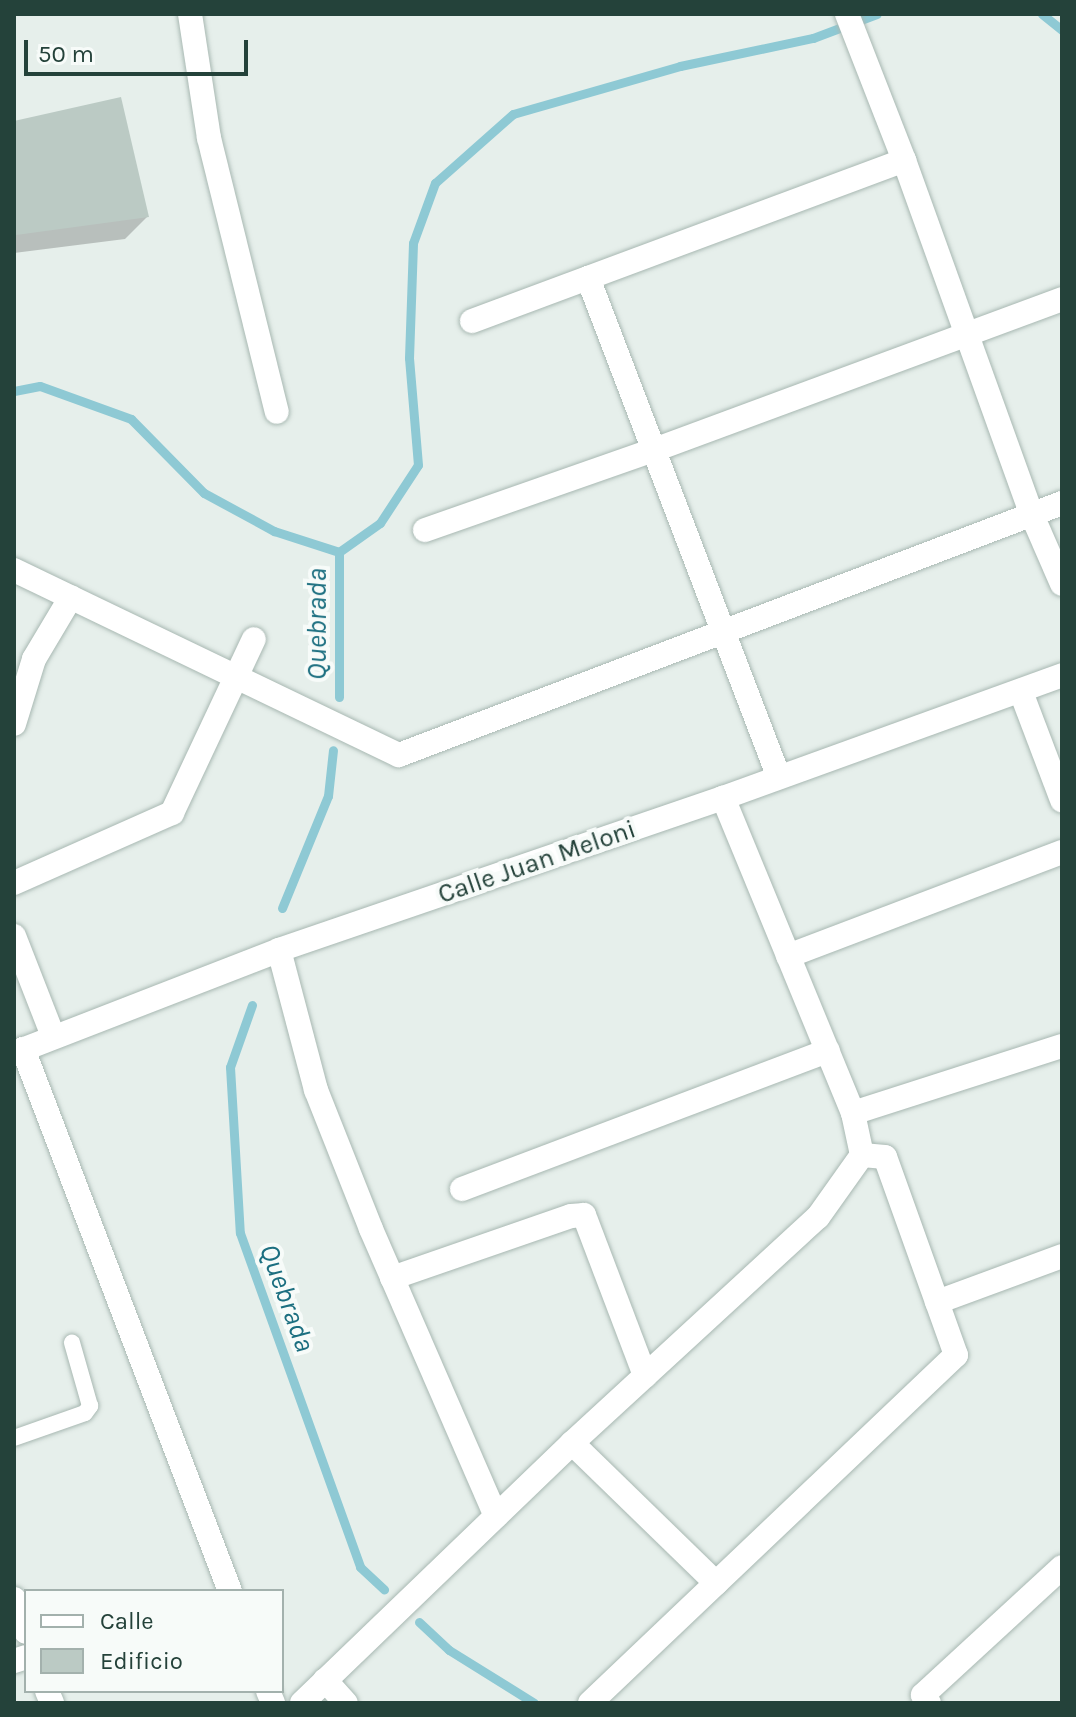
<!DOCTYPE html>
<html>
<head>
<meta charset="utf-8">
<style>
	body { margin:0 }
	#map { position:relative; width:1076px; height:1717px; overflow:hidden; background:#e6efeb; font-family:Karla,sans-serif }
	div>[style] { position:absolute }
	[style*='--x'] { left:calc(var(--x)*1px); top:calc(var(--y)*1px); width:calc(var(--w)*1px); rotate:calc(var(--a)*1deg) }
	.shadow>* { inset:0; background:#0003 }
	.stream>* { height:9px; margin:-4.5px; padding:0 4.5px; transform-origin:4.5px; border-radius:4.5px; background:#8ec9d4 }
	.building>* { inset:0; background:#bbcac4 }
	.roads { filter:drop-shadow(0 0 2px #a8b8b2) drop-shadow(0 0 2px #a8b8b2) }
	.service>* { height:16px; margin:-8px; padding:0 8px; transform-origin:8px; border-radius:8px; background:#fff }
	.minor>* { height:24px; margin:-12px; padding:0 12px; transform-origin:12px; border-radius:12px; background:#fff }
	.tertiary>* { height:24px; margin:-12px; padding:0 12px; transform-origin:12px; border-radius:12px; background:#fff }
	.secondary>* { height:24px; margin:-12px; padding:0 12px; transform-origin:12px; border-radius:12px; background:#fff }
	span { translate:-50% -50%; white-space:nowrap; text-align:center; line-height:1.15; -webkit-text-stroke:8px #f7fbf9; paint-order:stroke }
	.street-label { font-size:26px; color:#24423a }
	.water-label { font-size:28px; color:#1c6f80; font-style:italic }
	.frame { position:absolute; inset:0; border:16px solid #24423a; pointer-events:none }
	.legend { position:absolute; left:24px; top:1589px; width:260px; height:104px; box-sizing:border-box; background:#f7fbf9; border:2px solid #a3b1ad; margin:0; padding:10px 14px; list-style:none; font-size:24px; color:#24423a }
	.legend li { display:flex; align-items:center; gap:16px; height:40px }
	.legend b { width:40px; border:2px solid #a3b1ad }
	.scale { position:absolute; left:24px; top:40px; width:224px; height:36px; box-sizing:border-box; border:4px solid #24423a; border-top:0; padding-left:10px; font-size:24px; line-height:28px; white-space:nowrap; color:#24423a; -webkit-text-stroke:6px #f7fbf9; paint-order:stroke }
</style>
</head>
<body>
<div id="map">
	<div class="shadow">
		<div style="clip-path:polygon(120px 100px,147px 217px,125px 239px,14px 253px,14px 123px)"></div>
	</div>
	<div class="stream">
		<div style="--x:1042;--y:14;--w:26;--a:39"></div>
		<div style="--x:14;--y:391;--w:26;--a:-11"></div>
		<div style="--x:40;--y:386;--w:97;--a:19.9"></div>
		<div style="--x:131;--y:419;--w:104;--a:45.4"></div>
		<div style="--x:204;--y:493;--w:80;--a:28.5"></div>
		<div style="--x:274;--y:531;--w:68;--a:17.9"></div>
		<div style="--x:339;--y:552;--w:50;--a:-35.3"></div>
		<div style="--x:380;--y:523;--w:69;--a:-56.8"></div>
		<div style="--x:418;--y:465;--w:107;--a:-94.8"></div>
		<div style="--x:409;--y:358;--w:115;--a:-88"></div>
		<div style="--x:413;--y:243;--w:64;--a:-69.9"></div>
		<div style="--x:435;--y:183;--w:104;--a:-41.5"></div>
		<div style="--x:513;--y:114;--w:174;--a:-16"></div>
		<div style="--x:680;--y:66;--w:136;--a:-11.9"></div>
		<div style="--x:813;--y:38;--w:68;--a:-20.6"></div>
		<div style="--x:339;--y:552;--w:145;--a:90"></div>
		<div style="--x:282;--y:908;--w:121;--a:-67.7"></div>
		<div style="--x:328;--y:796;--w:46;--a:-83.8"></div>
		<div style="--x:252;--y:1005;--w:66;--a:109.5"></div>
		<div style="--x:230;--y:1067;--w:166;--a:86.6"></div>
		<div style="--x:240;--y:1233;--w:355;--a:70.2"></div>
		<div style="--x:360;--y:1567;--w:33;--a:43"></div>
		<div style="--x:419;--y:1622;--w:41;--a:43"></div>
		<div style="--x:449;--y:1650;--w:100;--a:31.9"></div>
	</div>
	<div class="building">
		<div style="clip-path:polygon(121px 97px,149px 217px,16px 235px,14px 121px)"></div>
	</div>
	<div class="roads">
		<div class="service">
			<div style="--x:14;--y:1438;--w:75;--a:-19.4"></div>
			<div style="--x:85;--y:1413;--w:9;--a:-54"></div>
			<div style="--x:90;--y:1406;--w:66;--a:-105.9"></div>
		</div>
		<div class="minor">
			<div style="--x:190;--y:14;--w:125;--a:81.3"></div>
			<div style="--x:209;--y:138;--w:282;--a:76.1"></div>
			<div style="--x:588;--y:278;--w:532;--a:69.08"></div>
			<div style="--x:472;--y:321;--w:461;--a:-20.4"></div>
			<div style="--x:425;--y:530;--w:243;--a:-19.3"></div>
			<div style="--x:654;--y:450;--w:435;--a:-20.3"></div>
			<div style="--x:14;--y:570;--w:427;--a:25.7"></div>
			<div style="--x:399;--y:755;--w:709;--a:-20.81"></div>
			<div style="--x:1021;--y:692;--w:116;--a:69.2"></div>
			<div style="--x:14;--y:724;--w:68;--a:-72.9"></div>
			<div style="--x:34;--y:659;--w:72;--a:-59.2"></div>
			<div style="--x:14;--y:883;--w:173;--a:-23.9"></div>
			<div style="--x:172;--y:813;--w:192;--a:-64.8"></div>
			<div style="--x:14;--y:936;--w:107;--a:68.7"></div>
			<div style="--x:279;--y:950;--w:145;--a:75.2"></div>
			<div style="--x:316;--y:1090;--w:149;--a:68.4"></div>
			<div style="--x:371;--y:1229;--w:313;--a:66.5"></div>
			<div style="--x:788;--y:956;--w:293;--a:-20.8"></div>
			<div style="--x:23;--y:1049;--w:580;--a:69.1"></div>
			<div style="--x:853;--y:1113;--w:219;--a:-17.8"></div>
			<div style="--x:462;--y:1189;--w:391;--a:-20.7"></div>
			<div style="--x:392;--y:1278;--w:189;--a:-19.1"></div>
			<div style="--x:571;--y:1216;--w:13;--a:-4"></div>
			<div style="--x:584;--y:1215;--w:172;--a:69.2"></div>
			<div style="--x:937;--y:1302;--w:133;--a:-20.2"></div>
			<div style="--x:572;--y:1443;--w:201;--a:44.2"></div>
			<div style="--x:14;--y:1661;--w:13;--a:-18"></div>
			<div style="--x:325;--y:1680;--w:31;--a:48"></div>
			<div style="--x:268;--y:1691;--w:13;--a:67"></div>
			<div style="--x:302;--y:1703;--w:375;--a:-43.9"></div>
			<div style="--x:572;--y:1443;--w:334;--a:-42.6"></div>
			<div style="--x:818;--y:1217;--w:76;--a:-54.6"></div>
			<div style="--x:862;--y:1155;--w:43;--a:-102.1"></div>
			<div style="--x:853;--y:1113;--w:341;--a:-112.4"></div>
			<div style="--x:590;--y:1703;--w:505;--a:-43.56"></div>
			<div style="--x:956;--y:1355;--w:210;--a:-109.7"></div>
			<div style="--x:885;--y:1157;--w:23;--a:-175"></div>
			<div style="--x:929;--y:1703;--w:10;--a:-127"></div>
			<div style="--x:923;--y:1695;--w:189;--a:-42.6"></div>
		</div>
		<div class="tertiary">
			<div style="--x:847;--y:14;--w:157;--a:68.7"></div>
			<div style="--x:904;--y:160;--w:377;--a:70.2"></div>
			<div style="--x:1032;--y:515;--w:75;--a:66.5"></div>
			<div style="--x:14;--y:1599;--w:35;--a:70"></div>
			<div style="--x:47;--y:1691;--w:13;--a:67"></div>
		</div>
		<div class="secondary">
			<div style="--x:14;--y:1053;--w:284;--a:-21.2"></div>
			<div style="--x:279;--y:950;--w:469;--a:-18.9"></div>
			<div style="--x:723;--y:798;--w:361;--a:-19.9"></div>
		</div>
	</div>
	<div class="street-label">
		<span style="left:537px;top:862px;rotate:-19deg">Calle Juan Meloni</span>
	</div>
	<div class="water-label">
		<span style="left:317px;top:624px;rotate:-90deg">Quebrada</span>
		<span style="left:287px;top:1298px;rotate:70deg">Quebrada</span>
	</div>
	<div class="frame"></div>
	<ul class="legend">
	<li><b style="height:10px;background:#fff"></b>Calle</li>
	<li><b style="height:22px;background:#bbcac4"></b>Edificio</li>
	</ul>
	<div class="scale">50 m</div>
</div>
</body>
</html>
